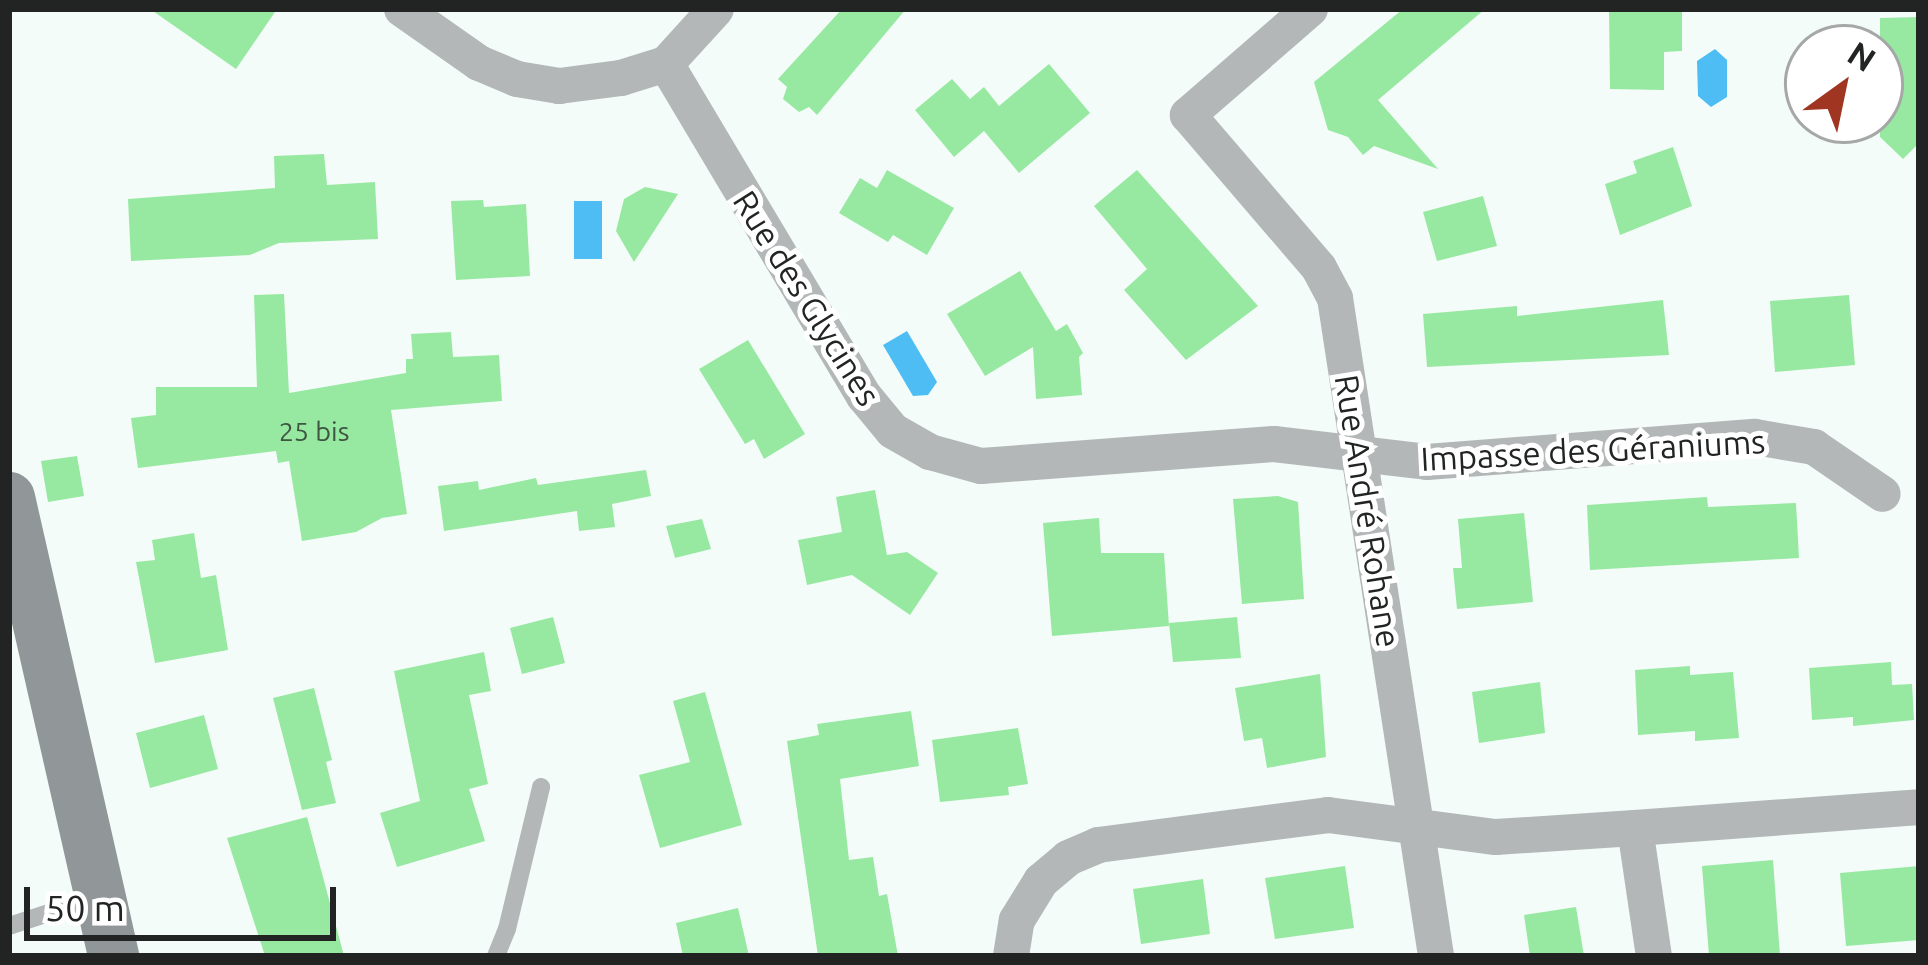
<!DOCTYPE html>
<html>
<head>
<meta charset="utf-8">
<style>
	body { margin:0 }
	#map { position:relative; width:1928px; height:965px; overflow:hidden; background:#f3fcf9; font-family:Ubuntu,sans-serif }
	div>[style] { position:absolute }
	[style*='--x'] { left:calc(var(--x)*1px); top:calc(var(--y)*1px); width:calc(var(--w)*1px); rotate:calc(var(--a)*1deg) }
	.water>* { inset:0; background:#4dbdf3 }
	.building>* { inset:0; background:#97e9a1 }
	.service>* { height:18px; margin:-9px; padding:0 9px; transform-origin:9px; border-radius:9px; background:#b3b7b8 }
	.minor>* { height:36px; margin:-18px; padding:0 18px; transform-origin:18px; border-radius:18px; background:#b3b7b8 }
	.secondary>* { height:51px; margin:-25.5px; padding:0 25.5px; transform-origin:25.5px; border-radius:25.5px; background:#919798 }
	span { translate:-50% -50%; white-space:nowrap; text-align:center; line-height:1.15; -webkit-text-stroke:10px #fff; paint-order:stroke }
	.number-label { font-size:27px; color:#3e5542 }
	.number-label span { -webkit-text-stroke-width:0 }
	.street-label { font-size:33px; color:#212423 }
	.frame { position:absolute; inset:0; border:12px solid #212423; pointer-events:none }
	.north { position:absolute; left:1784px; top:24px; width:120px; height:120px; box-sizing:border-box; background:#fff; border:3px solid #a6a7a7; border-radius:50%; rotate:33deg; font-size:33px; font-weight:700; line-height:48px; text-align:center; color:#212423 }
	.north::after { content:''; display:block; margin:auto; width:42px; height:54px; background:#a03621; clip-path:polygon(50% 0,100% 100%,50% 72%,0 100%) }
	.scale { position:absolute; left:24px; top:887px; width:312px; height:54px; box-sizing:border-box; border:6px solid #212423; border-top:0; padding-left:15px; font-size:36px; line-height:42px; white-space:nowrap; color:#212423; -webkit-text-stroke:9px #fff; paint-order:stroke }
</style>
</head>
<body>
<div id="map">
	<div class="water">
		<div style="clip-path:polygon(1715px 49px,1727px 60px,1727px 97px,1711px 107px,1698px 96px,1697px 61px)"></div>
		<div style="clip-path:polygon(574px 201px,602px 201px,602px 259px,574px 259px)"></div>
		<div style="clip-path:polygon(907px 331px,937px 382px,928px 395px,913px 396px,883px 345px)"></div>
	</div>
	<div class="building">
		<div style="clip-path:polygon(150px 9px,277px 9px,236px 69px)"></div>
		<div style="clip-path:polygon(842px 9px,906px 9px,817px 115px,809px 107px,799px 112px,783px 99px,787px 87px,778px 79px)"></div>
		<div style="clip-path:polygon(1403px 9px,1485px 9px,1378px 100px,1438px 169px,1374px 146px,1363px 155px,1348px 137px,1328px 130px,1314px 82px)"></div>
		<div style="clip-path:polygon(1609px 9px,1682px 9px,1682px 51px,1664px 52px,1664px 90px,1610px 89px)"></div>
		<div style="clip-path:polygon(1919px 17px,1919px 143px,1903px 159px,1880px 137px,1880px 18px)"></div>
		<div style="clip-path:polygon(1049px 64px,1090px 113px,1019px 173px,984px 131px,954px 157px,915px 110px,952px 79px,970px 99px,984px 87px,999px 106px)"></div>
		<div style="clip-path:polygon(1673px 147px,1692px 206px,1620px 235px,1605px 184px,1637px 173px,1633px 161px)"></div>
		<div style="clip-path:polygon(324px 154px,327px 185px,375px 182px,378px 239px,279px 243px,250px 255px,131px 261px,128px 199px,275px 188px,274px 156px)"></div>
		<div style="clip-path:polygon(887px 170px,954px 208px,927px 255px,893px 235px,888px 242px,839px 213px,860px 178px,877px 188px)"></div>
		<div style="clip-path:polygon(1137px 170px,1258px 306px,1186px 360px,1124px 290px,1147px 269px,1094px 206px)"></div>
		<div style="clip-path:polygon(645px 187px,678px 194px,634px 262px,616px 231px,624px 199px)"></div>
		<div style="clip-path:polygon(1483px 196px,1497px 246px,1437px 261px,1423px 212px)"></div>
		<div style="clip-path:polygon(483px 200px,484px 207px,526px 204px,530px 276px,456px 280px,451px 201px)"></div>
		<div style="clip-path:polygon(1020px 271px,1056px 331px,1067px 324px,1083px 353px,1079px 357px,1082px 395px,1036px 399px,1033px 347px,985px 376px,947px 314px)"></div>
		<div style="clip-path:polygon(284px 294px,289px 393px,406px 373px,406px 359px,413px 359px,411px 334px,451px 332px,453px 357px,499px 355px,502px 401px,391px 410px,407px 514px,382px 518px,356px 532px,302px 541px,289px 461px,278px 463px,276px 451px,138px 468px,131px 418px,156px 415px,156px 387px,257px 387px,254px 295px)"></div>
		<div style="clip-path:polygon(1849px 295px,1855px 365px,1775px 372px,1770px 301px)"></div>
		<div style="clip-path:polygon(1663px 300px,1669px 355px,1427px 367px,1423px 314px,1517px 306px,1517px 316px)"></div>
		<div style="clip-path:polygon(748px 340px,805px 434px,764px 459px,754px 439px,745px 444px,699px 369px)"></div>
		<div style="clip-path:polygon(77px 456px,84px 496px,48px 502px,41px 461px)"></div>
		<div style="clip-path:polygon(646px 470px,651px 496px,612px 504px,615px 527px,579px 531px,577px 511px,444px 531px,438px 486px,478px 481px,479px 490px,536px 478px,538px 485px)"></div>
		<div style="clip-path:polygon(875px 490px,887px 555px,907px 552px,938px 573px,910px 615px,852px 575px,807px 585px,798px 540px,842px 532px,836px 497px)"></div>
		<div style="clip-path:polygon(1278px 496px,1298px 502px,1304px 599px,1242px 604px,1233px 499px)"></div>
		<div style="clip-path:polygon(1707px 497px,1708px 507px,1796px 503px,1799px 558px,1590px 570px,1587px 505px)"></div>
		<div style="clip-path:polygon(1524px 513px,1533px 602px,1457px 609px,1453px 568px,1462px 568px,1458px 519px)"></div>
		<div style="clip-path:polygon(1099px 518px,1101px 553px,1164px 553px,1169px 626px,1052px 636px,1043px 523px)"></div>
		<div style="clip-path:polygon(702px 519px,711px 549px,675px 558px,666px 526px)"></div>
		<div style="clip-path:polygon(194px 533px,201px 578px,216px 575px,228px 650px,155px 663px,136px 562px,155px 560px,152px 540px)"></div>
		<div style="clip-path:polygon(553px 617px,565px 663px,522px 674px,510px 628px)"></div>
		<div style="clip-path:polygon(1237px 617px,1241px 658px,1173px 662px,1169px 623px)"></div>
		<div style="clip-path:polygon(484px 652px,491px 691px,469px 695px,488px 784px,469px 789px,485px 841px,397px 867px,380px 813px,420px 801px,394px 671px)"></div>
		<div style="clip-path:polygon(1891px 662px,1892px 685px,1912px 684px,1914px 720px,1853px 726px,1853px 717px,1812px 720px,1809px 668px)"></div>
		<div style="clip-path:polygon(1690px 666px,1690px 675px,1733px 672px,1739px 738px,1695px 741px,1695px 731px,1638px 735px,1635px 670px)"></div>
		<div style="clip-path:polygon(1320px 674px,1326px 757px,1267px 768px,1262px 738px,1244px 741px,1235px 688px)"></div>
		<div style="clip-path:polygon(1540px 682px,1545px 733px,1479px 743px,1472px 692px)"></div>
		<div style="clip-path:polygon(314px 688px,332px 760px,326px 762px,336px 803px,302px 810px,273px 698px)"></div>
		<div style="clip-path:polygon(705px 692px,742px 825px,660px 848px,639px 775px,690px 762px,673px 701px)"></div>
		<div style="clip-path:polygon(911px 711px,919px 766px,840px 779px,849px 860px,873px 857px,879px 896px,887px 894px,898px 956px,818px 956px,787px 741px,819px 735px,817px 724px)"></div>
		<div style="clip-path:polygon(204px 715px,218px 769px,150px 788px,136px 733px)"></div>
		<div style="clip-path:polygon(1018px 728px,1028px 784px,1008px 787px,1009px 795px,940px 802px,932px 740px)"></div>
		<div style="clip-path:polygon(307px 817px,344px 956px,265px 956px,227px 838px)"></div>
		<div style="clip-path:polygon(1773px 860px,1780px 956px,1709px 956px,1702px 866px)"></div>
		<div style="clip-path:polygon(1345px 866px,1354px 928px,1275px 939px,1265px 878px)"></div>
		<div style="clip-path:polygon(1919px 866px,1919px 940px,1846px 946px,1840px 873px)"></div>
		<div style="clip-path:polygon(1203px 879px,1210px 934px,1141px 944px,1133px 889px)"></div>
		<div style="clip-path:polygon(1576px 907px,1584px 956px,1530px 956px,1524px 915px)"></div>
		<div style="clip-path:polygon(738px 908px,749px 956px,683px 956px,676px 923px)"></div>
	</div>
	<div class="service">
		<div style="--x:9;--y:926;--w:89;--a:-18.2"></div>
		<div style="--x:496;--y:956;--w:29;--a:-68"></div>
		<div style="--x:507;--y:929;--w:146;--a:-76.5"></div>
	</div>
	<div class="minor">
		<div style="--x:402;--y:9;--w:94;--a:35"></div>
		<div style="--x:479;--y:63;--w:41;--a:22.8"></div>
		<div style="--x:517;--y:79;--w:43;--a:9.5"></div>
		<div style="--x:559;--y:86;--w:63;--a:-7.4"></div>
		<div style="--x:621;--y:78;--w:47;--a:-17.3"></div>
		<div style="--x:666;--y:64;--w:74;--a:-47.7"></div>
		<div style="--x:1310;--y:9;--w:162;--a:139"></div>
		<div style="--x:1188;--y:115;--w:201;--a:49.4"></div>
		<div style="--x:1319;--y:268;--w:34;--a:62"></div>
		<div style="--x:1335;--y:298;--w:666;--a:81.27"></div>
		<div style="--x:666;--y:64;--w:387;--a:59.2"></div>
		<div style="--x:864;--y:396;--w:45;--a:50.4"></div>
		<div style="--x:893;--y:431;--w:43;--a:29.6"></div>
		<div style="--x:930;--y:452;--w:53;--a:15.4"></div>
		<div style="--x:981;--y:466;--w:294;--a:-4.3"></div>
		<div style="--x:1274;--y:444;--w:154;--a:6.7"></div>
		<div style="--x:1427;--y:462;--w:329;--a:-4.4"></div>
		<div style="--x:1755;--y:437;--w:60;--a:9.6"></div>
		<div style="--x:1814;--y:447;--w:83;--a:34.3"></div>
		<div style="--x:1635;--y:828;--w:285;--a:-4.2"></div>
		<div style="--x:1011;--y:956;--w:36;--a:-81"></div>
		<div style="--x:1017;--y:920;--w:46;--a:-58.4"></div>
		<div style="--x:1041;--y:881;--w:35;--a:-40"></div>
		<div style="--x:1068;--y:858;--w:33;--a:-23"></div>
		<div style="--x:1098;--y:845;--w:232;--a:-7.4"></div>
		<div style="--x:1328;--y:815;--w:169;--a:7.5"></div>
		<div style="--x:1496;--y:837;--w:139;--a:-3.7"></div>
		<div style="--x:1635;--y:828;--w:129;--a:81.6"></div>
	</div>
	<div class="secondary">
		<div style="--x:9;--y:497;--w:471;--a:77.2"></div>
	</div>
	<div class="number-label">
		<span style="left:314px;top:432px">25 bis</span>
	</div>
	<div class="street-label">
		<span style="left:807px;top:298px;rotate:58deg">Rue des Glycines</span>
		<span style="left:1593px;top:450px;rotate:-3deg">Impasse des Géraniums</span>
		<span style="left:1368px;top:511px;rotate:81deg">Rue André Rohane</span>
	</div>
	<div class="frame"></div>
	<div class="north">N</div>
	<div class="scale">50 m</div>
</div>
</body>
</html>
